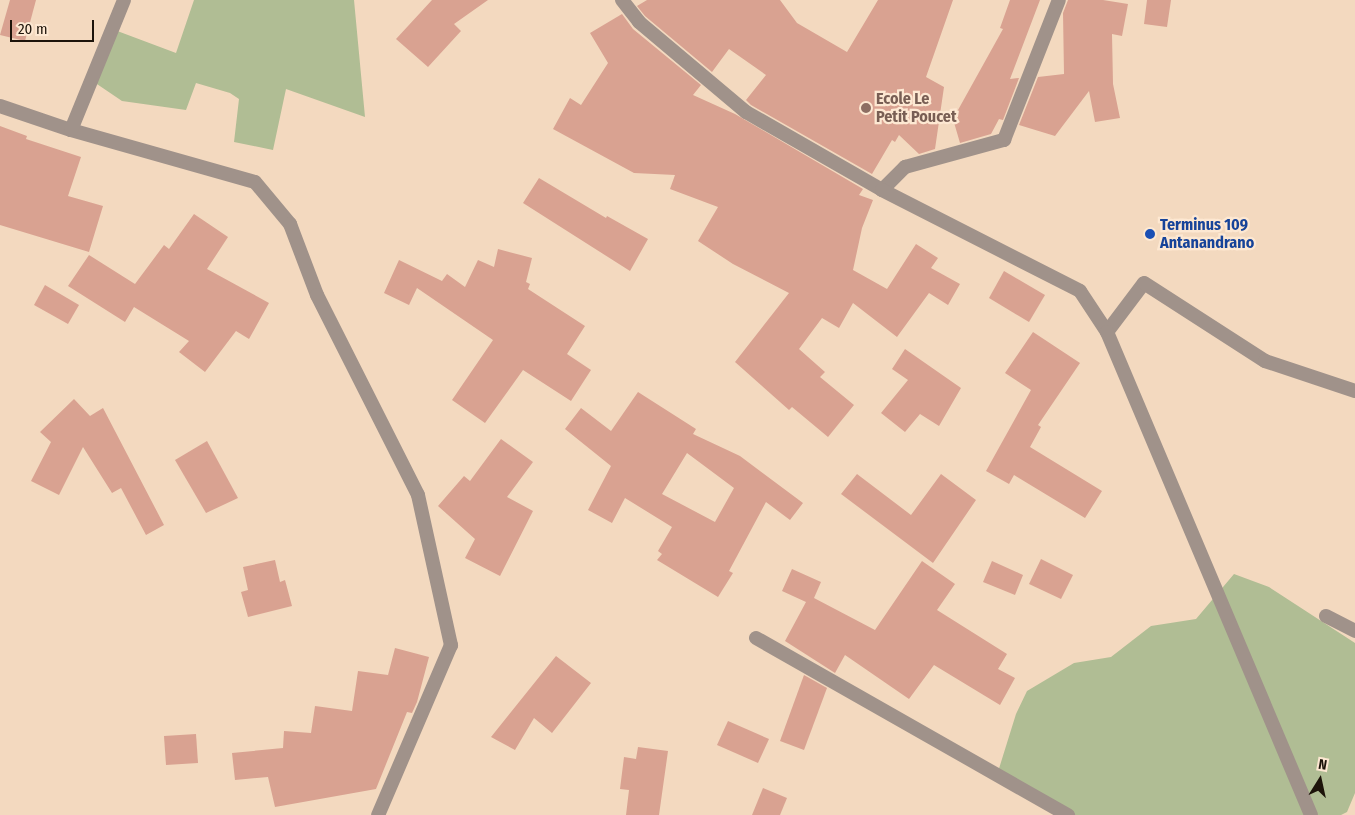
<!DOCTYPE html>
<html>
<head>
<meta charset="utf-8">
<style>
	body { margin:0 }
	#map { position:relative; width:1355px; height:815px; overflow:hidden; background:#f3d9bf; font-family:"Fira Sans Condensed",sans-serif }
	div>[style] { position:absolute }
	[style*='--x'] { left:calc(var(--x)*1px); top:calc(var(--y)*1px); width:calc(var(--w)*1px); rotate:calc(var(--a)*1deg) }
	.green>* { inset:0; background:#b0bd94 }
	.building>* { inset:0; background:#d9a291 }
	.minor>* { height:14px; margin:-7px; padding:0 7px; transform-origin:7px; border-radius:7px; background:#a0928a }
	.tertiary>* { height:14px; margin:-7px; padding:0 7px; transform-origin:7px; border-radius:7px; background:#a0928a }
	.dots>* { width:14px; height:14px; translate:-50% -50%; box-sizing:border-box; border:2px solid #fde8d2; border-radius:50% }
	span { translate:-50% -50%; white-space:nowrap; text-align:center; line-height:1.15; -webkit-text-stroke:4.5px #fde8d2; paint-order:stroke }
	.education-label { font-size:16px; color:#785e54; font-weight:700 }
	.left { translate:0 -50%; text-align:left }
	.transit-label { font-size:16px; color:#164399; font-weight:700 }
	.north { position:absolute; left:1295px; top:755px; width:50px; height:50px; -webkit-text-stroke:4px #fde8d2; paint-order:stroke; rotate:10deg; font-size:14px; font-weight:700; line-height:20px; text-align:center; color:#1d140a }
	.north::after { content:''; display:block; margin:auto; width:18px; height:22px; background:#1d140a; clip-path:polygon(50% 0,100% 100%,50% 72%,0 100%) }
	.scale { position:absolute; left:10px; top:20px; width:84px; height:22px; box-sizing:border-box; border:2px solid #1d140a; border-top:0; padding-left:6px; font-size:15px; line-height:18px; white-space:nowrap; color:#1d140a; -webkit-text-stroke:4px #fde8d2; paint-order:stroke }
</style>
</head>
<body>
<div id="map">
	<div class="green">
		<div style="clip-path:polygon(194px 0,354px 0,365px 117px,286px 89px,273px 150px,234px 142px,239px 99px,230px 93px,196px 83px,186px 110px,122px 101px,91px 80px,112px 29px,176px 53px)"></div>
		<div style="clip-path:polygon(1234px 574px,1269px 587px,1355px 643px,1355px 793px,1347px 812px,1341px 815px,1068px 815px,997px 775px,1016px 714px,1027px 691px,1074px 663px,1111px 657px,1151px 626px,1196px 619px)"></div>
	</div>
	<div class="building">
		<div style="clip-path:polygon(10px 0,36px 0,25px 41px,0 35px)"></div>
		<div style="clip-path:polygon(432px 0,488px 0,454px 24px,461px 31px,428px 67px,396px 39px)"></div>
		<div style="clip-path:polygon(647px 0,780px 0,797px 23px,847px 52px,878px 0,953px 0,926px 77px,944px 87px,935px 149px,919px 154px,899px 135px,895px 142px,892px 140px,872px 174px,751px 105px,746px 100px,766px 75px,729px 49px,712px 72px,645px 16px,637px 6px)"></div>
		<div style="clip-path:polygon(1010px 0,1040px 0,1010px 79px,1019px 78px,1003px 120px,999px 119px,991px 134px,960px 143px,953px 119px,1003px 29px,1000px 28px)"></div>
		<div style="clip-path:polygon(1068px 0,1103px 0,1128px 4px,1122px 36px,1112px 34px,1113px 84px,1120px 118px,1095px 122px,1089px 91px,1055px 136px,1019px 125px,1038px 77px,1064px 74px,1063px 13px)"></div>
		<div style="clip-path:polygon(1147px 0,1171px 0,1167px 27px,1144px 24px)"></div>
		<div style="clip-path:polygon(622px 14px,633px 29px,701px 85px,693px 95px,735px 114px,863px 189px,859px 195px,873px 200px,862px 228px,853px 270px,887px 289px,916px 244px,938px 258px,931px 268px,960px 284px,948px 305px,929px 293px,897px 337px,853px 303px,839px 328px,822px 318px,799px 349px,825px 372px,820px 377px,854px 405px,828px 437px,792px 407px,789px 410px,735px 362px,789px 293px,733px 264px,698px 241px,718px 207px,670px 189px,675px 175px,634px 173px,553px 129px,570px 98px,581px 105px,608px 63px,590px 33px)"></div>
		<div style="clip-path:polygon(0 126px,27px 136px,26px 139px,81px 157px,68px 196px,103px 206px,89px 252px,0 225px)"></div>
		<div style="clip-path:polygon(539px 178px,606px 218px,607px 216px,648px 239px,630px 271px,523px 203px)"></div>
		<div style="clip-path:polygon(194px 214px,228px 237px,207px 269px,269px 303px,249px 339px,236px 331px,205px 372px,179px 352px,189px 341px,134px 307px,125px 322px,68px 286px,89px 255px,135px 284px,164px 245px,169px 249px)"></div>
		<div style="clip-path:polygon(498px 249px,532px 258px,526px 282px,530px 284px,528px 289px,585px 326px,567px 354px,591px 370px,571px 401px,523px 370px,485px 423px,452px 400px,493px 340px,417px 288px,409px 305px,384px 293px,399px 260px,442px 281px,447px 274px,465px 287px,478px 260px,494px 267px)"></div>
		<div style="clip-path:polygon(1004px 271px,1045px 295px,1029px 322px,989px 298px)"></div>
		<div style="clip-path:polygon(45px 285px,79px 305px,68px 324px,34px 305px)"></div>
		<div style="clip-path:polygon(1033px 332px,1080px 363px,1038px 425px,1041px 427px,1030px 447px,1102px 491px,1085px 518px,1014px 475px,1009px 484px,986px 471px,1031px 390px,1005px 373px)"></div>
		<div style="clip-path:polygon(905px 349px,961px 388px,939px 426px,920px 414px,905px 432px,881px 413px,908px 380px,892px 369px)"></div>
		<div style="clip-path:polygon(evenodd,638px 392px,696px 429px,693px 434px,740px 456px,803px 503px,790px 520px,766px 502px,729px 571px,733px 573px,718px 597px,657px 560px,662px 554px,658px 551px,672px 527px,625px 498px,612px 523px,588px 510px,611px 466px,565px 429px,581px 408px,611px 431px,638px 392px,687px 453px,734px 488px,715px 522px,662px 494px,687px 453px)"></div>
		<div style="clip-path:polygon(74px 399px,90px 416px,103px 408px,164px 525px,146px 535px,121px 488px,112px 493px,83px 447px,59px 495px,31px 481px,51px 442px,40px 432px)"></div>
		<div style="clip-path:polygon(501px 439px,533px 462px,507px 497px,533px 511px,500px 576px,465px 558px,475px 539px,438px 506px,464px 476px,470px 481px)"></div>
		<div style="clip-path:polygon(207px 441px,238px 498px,206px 513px,175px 460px)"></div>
		<div style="clip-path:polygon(857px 474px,911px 515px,941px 474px,976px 500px,933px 563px,841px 494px)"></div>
		<div style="clip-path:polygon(1041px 559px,1073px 575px,1061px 599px,1029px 584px)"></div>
		<div style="clip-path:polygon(275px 560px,280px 582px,285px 580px,292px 606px,248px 617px,241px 592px,248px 590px,243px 567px)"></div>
		<div style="clip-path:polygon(922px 561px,955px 584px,937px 610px,1007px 654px,998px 669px,1015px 678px,1000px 705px,934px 665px,909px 699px,845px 655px,835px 673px,785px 641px,806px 602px,782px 591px,792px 569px,821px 582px,814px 598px,875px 630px)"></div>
		<div style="clip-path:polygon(992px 561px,1023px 575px,1015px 595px,983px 582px)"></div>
		<div style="clip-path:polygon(395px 648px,429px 657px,417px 702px,412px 713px,407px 712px,376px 789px,275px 807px,268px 777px,235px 780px,232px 753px,283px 748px,284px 731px,311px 733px,315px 706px,352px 711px,358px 671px,388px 675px)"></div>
		<div style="clip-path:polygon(556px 656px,591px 683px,552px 733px,534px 718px,515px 750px,491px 737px)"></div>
		<div style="clip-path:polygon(804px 675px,827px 688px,804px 750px,780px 741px)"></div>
		<div style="clip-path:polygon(728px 721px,769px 739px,758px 763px,717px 745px)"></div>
		<div style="clip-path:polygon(196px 734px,198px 763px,166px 765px,164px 736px)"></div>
		<div style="clip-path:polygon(638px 747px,668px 751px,659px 815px,626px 815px,629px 790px,620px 789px,624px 757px,636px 759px)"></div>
		<div style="clip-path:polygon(763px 788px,787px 798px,780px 815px,752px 815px)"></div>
	</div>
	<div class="minor">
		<div style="--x:0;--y:106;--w:75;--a:18.7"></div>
		<div style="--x:71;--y:130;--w:191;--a:15.8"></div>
		<div style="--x:255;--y:182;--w:55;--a:50.2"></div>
		<div style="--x:290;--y:224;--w:76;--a:69.2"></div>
		<div style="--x:317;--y:295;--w:224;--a:63.2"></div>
		<div style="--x:418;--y:495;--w:154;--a:77.6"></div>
		<div style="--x:451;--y:645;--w:185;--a:113.2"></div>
		<div style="--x:71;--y:130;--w:140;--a:-67.8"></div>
		<div style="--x:882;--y:190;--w:33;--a:-45"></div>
		<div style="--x:905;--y:167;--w:103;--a:-15.3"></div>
		<div style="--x:1004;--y:140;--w:150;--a:-68.6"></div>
		<div style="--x:1107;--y:332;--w:61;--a:-52.9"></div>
		<div style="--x:1144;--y:283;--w:144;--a:32.8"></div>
		<div style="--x:1265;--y:361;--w:95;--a:18.4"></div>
		<div style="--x:1326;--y:616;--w:33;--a:27"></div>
		<div style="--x:756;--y:638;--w:359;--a:29.6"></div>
	</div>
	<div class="tertiary">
		<div style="--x:622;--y:0;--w:28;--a:52"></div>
		<div style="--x:639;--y:22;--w:140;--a:40.1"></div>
		<div style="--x:746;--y:112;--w:157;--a:29.8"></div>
		<div style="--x:882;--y:190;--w:222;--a:27"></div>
		<div style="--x:1080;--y:291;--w:49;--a:56.6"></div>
		<div style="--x:1107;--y:332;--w:524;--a:67.1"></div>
	</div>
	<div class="dots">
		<div style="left:866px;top:108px;background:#8d6e63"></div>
		<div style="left:1150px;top:234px;background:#1a4fb4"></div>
	</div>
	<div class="education-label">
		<span class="left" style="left:876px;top:108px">Ecole Le<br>Petit Poucet</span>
	</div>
	<div class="transit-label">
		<span class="left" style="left:1160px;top:234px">Terminus 109<br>Antanandrano</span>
	</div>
	<div class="north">N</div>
	<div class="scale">20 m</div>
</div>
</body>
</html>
